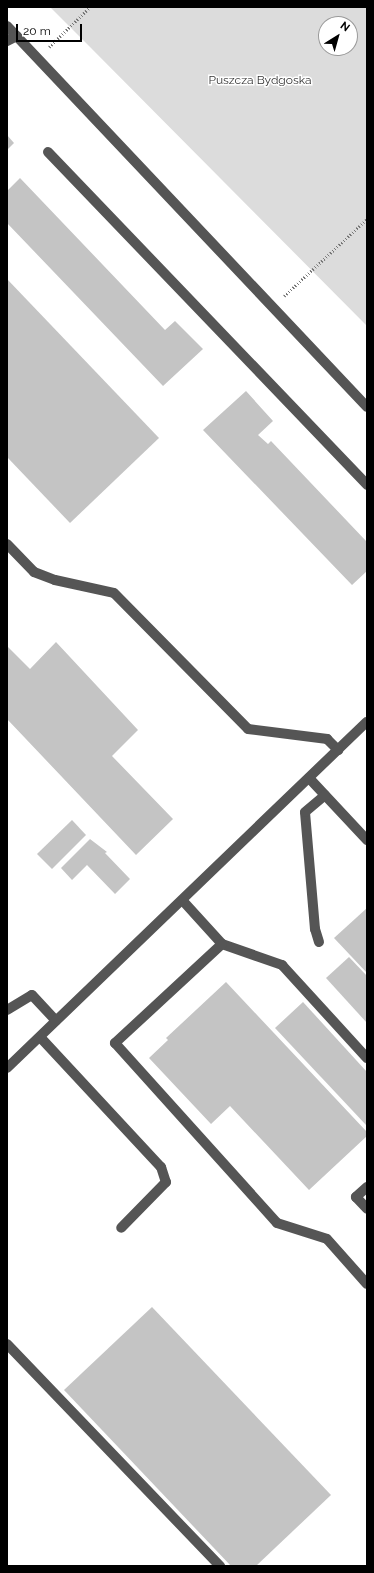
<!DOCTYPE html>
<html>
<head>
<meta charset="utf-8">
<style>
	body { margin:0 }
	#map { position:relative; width:374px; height:1573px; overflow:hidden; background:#fff; font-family:Raleway,sans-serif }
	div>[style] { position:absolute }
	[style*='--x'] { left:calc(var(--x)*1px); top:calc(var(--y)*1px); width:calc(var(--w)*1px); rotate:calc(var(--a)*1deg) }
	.green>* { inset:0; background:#dcdcdc }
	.building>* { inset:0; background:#c4c4c4 }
	.path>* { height:2.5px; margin-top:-1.25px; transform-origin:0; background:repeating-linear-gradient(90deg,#777 0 1px,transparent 0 3px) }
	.minor>* { height:10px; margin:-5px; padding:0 5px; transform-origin:5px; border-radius:5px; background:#555 }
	span { translate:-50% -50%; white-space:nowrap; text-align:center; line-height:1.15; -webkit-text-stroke:3px #fff; paint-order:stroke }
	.park-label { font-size:12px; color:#333 }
	.frame { position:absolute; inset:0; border:8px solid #000; pointer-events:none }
	.north { position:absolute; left:318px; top:16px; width:40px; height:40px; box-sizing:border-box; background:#fff; border:1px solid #999; border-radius:50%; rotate:37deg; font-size:11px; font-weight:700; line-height:16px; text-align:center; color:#000 }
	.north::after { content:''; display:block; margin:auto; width:14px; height:18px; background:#000; clip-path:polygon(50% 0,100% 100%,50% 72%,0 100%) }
	.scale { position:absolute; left:16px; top:24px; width:66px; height:18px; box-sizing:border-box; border:2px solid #000; border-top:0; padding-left:5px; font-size:12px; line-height:14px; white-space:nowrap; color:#000; -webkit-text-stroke:3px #fff; paint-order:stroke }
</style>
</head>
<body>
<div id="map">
	<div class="green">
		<div style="clip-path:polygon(evenodd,50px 7px,367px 7px,367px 326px,91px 48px,50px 7px,326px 24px,350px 24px,350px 48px,326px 48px,326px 24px)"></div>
	</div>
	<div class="building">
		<div style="clip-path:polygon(7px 135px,14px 143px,7px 150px)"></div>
		<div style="clip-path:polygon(20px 178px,165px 330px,175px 321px,203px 349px,163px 386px,7px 223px,7px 191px)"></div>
		<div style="clip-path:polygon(7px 279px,159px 438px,70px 523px,7px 457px)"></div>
		<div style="clip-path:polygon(246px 391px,273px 421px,258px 435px,268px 444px,271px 441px,367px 542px,367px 571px,352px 585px,203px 430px)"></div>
		<div style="clip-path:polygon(56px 642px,138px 730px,112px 756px,173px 819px,136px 855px,7px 719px,7px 646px,30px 669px)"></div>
		<div style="clip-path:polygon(72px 820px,86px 835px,52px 869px,37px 854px)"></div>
		<div style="clip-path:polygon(90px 839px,107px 852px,105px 853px,130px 879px,115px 894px,87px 865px,72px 880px,61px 868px)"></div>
		<div style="clip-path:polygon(367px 908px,367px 973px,334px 938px)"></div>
		<div style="clip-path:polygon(349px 957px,367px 976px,367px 1023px,326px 978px)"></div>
		<div style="clip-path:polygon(226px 982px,367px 1132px,367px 1136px,309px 1190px,230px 1106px,211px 1124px,149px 1058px,168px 1040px,166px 1038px)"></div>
		<div style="clip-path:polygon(303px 1002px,367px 1072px,366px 1125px,275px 1028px)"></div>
		<div style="clip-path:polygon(152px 1307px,331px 1495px,256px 1566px,231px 1566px,64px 1390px)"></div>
	</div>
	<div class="path">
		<div style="--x:49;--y:47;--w:57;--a:-44.3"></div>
		<div style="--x:284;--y:296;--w:113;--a:-42.9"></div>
	</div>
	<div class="minor">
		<div style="--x:7;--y:26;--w:524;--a:46.62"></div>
		<div style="--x:7;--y:41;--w:11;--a:-27"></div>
		<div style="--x:48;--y:152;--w:461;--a:46.2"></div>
		<div style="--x:7;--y:544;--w:39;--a:46"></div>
		<div style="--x:34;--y:572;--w:22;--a:21"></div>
		<div style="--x:55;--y:580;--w:60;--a:12.4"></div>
		<div style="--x:114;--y:593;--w:191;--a:45.4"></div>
		<div style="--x:248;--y:729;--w:80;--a:7.2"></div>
		<div style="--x:327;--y:739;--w:16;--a:45"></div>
		<div style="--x:309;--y:778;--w:85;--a:46.9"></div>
		<div style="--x:183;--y:901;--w:58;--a:47.8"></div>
		<div style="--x:222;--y:944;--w:64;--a:19.3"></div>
		<div style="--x:282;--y:965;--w:126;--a:47.6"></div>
		<div style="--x:319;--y:942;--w:14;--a:-107"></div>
		<div style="--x:315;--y:929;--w:117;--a:-94.9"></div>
		<div style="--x:305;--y:812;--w:26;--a:-40"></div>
		<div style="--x:222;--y:944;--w:146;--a:137.2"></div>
		<div style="--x:115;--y:1043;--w:242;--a:48"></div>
		<div style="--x:277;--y:1223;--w:52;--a:17.7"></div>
		<div style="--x:327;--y:1239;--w:60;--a:48.4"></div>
		<div style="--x:7;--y:1010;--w:29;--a:-31"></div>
		<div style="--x:32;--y:995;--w:35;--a:47"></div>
		<div style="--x:40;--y:1037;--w:178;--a:47.1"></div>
		<div style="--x:161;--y:1167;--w:16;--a:72"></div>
		<div style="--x:166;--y:1182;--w:64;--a:134.4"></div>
		<div style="--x:7;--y:1068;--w:499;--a:-43.9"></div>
		<div style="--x:367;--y:1187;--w:15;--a:138"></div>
		<div style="--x:356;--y:1197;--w:16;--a:47"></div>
		<div style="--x:7;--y:1344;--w:308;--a:46.2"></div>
	</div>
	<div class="park-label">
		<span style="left:260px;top:81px">Puszcza Bydgoska</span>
	</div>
	<div class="frame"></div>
	<div class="north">N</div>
	<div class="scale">20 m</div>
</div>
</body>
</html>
